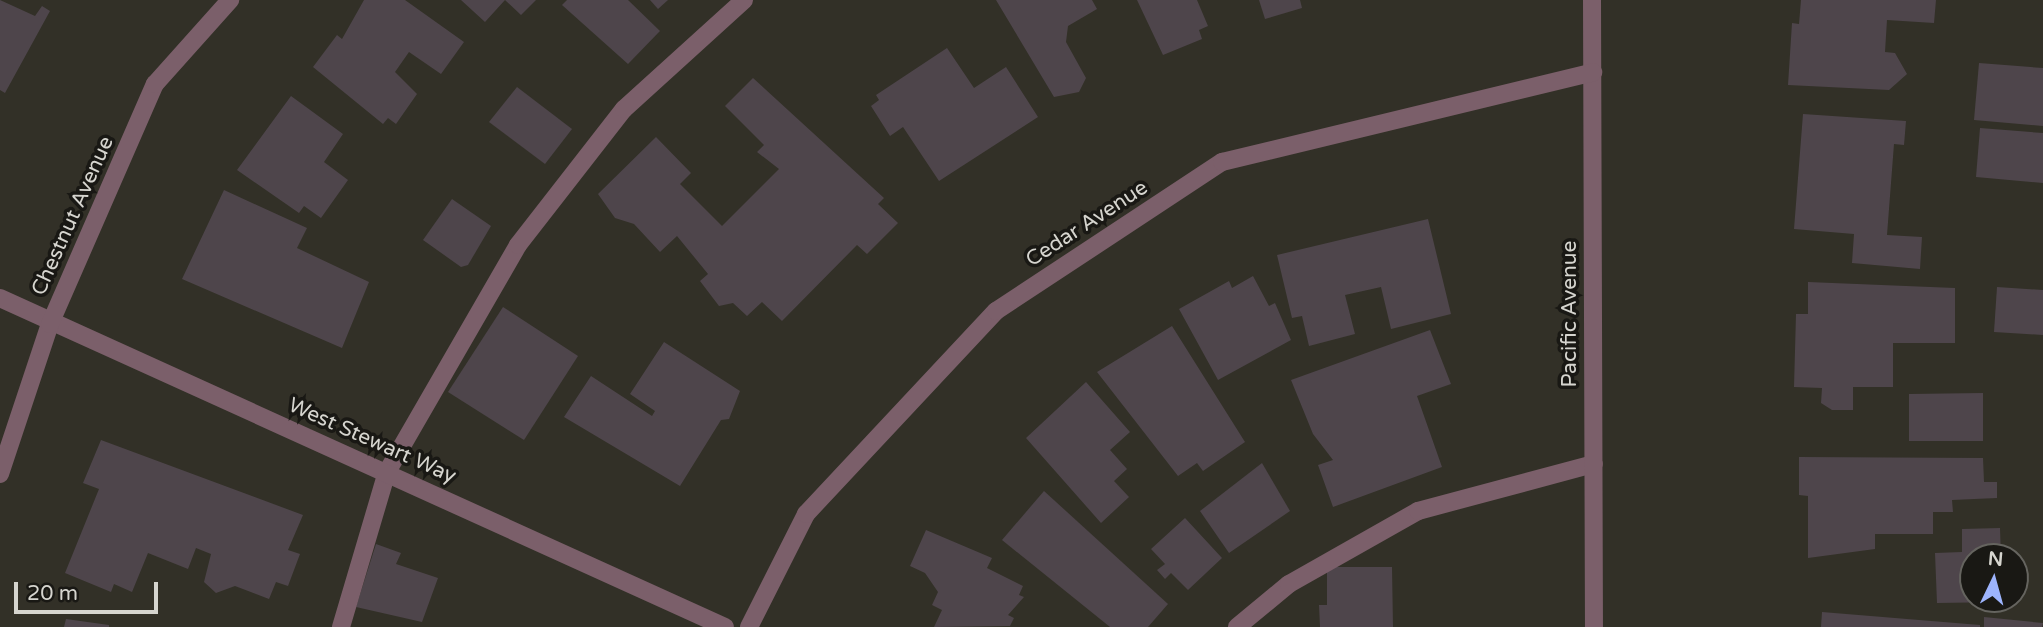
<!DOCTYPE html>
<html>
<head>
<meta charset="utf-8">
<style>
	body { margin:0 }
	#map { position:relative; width:2043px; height:627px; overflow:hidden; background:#323027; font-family:"Varela Round",sans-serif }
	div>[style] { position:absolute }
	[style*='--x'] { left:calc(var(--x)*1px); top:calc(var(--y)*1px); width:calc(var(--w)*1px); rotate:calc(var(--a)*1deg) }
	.building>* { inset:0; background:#4e454b }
	.service>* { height:18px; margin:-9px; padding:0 9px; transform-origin:9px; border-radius:9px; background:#7b5f6a }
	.minor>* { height:18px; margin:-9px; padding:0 9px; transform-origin:9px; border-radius:9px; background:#7b5f6a }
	span { translate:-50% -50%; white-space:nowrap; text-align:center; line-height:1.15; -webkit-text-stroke:7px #191814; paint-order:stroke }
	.street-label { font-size:21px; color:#d6d5cf }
	.north { position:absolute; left:1959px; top:543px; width:70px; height:70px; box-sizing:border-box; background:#191814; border:2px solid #65645f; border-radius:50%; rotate:5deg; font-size:19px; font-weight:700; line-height:28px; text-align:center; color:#d6d5cf }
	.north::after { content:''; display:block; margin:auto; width:24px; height:32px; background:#9db4fd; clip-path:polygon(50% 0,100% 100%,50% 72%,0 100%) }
	.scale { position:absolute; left:14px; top:582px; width:144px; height:32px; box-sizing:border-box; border:4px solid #d6d5cf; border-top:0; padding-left:9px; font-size:21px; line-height:24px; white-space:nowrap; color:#d6d5cf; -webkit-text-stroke:5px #191814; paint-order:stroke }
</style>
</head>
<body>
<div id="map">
	<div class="building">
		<div style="clip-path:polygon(0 0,35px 16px,42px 6px,50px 11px,5px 93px,0 90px)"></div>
		<div style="clip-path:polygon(364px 0,405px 0,464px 42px,441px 74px,409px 52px,395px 72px,417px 94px,396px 124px,388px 118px,383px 124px,313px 67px,337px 35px,342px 39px)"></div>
		<div style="clip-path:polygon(461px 0,536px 0,521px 15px,505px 0,485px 22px)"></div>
		<div style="clip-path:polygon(567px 0,628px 0,660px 31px,628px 64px,562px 5px)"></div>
		<div style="clip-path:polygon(650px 0,668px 0,658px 9px)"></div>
		<div style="clip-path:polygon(996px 0,1092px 0,1097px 9px,1068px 26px,1066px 42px,1086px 78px,1079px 92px,1054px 97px)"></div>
		<div style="clip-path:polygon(1137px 0,1197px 0,1208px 26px,1199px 30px,1202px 39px,1163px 55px)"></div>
		<div style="clip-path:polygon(1259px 0,1300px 0,1302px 8px,1265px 19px)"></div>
		<div style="clip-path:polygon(1801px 0,1936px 0,1934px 23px,1887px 20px,1885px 52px,1895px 53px,1907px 74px,1889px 90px,1788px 85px,1792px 23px,1799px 24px)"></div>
		<div style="clip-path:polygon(947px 48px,974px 88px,1006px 67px,1038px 117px,939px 181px,903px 127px,890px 136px,871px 106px,879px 100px,876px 95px)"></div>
		<div style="clip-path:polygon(1979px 63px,2043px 68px,2043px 126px,1974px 120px)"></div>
		<div style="clip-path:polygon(753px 78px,884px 198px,878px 204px,898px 223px,867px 254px,857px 245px,782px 321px,762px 302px,747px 316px,733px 303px,719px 306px,700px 281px,708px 274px,677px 236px,660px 252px,634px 224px,615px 218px,598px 194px,656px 137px,691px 173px,680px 184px,722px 226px,779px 169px,757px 152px,764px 145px,725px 106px)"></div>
		<div style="clip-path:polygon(517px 87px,572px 129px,545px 164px,489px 122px)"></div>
		<div style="clip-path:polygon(291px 96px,343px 134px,324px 162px,348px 180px,321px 218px,304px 206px,299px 213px,237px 170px)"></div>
		<div style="clip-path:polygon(1803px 114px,1906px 121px,1904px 145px,1894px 144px,1887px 235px,1922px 237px,1920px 269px,1852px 263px,1854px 234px,1794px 229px)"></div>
		<div style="clip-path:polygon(1980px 128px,2043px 133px,2043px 183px,1976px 177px)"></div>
		<div style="clip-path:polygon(224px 190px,307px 228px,297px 248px,369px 282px,342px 348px,182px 279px)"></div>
		<div style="clip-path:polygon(452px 199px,491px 226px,468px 265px,461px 267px,423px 240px)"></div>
		<div style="clip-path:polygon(1428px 219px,1451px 314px,1391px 329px,1381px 287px,1345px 295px,1355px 334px,1309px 346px,1302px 316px,1292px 318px,1277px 255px)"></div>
		<div style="clip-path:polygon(1253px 276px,1269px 306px,1275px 303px,1291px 340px,1218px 380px,1179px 309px,1229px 281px,1232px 288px)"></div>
		<div style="clip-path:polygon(1808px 282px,1955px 288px,1955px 343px,1893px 343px,1893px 387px,1853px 387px,1853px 410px,1832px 410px,1821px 403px,1822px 388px,1794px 387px,1796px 314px,1808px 314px)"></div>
		<div style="clip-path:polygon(1997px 287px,2043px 290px,2043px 335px,1994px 332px)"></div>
		<div style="clip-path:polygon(503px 307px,578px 356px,524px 440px,448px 392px)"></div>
		<div style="clip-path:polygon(1172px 326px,1245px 442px,1203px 471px,1197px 463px,1178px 476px,1097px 372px)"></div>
		<div style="clip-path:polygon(1430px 330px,1451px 384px,1417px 396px,1442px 467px,1333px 507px,1318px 465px,1333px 460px,1313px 434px,1291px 380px)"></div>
		<div style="clip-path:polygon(664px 342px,740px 391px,729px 419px,721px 420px,680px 486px,564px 417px,591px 376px,652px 416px,655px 411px,630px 394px)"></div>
		<div style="clip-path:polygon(1086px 382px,1130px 432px,1110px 450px,1127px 469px,1114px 481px,1129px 497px,1101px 523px,1026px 438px)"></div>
		<div style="clip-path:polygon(1983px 393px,1983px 441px,1909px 441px,1909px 394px)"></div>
		<div style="clip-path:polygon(101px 440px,303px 515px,288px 550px,300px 554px,288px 586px,276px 582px,269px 599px,235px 586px,216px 593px,204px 582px,211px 554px,196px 548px,188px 569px,148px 553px,132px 592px,114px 584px,111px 592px,65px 573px,99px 489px,83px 483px)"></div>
		<div style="clip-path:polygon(1799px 457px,1983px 458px,1984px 482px,1997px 482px,1997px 498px,1952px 500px,1953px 512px,1933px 512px,1933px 534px,1875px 534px,1875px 549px,1808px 558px,1808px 496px,1799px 495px)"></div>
		<div style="clip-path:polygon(1262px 463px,1290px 511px,1229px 553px,1200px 511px)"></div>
		<div style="clip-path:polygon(1044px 491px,1168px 604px,1148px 627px,1110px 627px,1002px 540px)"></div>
		<div style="clip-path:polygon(1185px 518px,1222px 558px,1188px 590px,1171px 573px,1165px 579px,1157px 570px,1165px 564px,1151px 549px)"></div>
		<div style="clip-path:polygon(2000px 528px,2001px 557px,1973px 557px,1973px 599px,2002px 602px,1937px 603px,1935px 553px,1962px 552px,1962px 529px)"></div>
		<div style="clip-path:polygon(926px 530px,992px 558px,987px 568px,1023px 586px,1019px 595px,1024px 597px,1008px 615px,1014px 618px,1010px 626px,934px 627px,942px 610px,932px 605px,938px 592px,925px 573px,910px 566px)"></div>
		<div style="clip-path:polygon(376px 544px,401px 553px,396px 564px,438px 578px,422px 622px,356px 607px)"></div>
		<div style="clip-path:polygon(1327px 567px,1392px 567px,1393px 627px,1320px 627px,1319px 605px,1327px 605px)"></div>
		<div style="clip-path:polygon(1822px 612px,1980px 625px,1980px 627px,1821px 627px)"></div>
		<div style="clip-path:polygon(1984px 617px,2043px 623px,2042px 627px,1984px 627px)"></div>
		<div style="clip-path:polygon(66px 619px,109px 625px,109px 627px,64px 627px)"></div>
	</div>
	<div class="service">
		<div style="--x:341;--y:627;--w:162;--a:-73.5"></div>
		<div style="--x:387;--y:472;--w:262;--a:-60"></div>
		<div style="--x:518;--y:245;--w:172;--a:-52.1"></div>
		<div style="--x:624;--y:109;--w:162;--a:-42.2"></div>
		<div style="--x:1237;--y:627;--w:67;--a:-39.6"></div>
		<div style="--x:1289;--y:584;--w:148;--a:-29.5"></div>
		<div style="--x:1418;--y:511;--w:182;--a:-15"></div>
	</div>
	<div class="minor">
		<div style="--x:1592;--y:0;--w:627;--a:89.82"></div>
		<div style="--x:0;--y:298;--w:796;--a:24.41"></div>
		<div style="--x:0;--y:474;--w:158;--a:-71.6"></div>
		<div style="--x:50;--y:324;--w:262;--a:-66.4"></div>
		<div style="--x:155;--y:84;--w:113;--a:-48.2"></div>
		<div style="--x:749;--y:627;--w:127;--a:-63.2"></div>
		<div style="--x:806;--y:514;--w:278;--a:-46.9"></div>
		<div style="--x:996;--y:311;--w:271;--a:-33.4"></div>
		<div style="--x:1222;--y:162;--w:382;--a:-13.6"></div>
	</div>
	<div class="street-label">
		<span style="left:73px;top:216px;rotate:-66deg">Chestnut Avenue</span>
		<span style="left:1087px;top:224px;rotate:-33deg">Cedar Avenue</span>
		<span style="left:1570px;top:314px;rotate:-90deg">Pacific Avenue</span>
		<span style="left:372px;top:441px;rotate:24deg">West Stewart Way</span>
	</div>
	<div class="north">N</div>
	<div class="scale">20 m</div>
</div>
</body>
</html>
